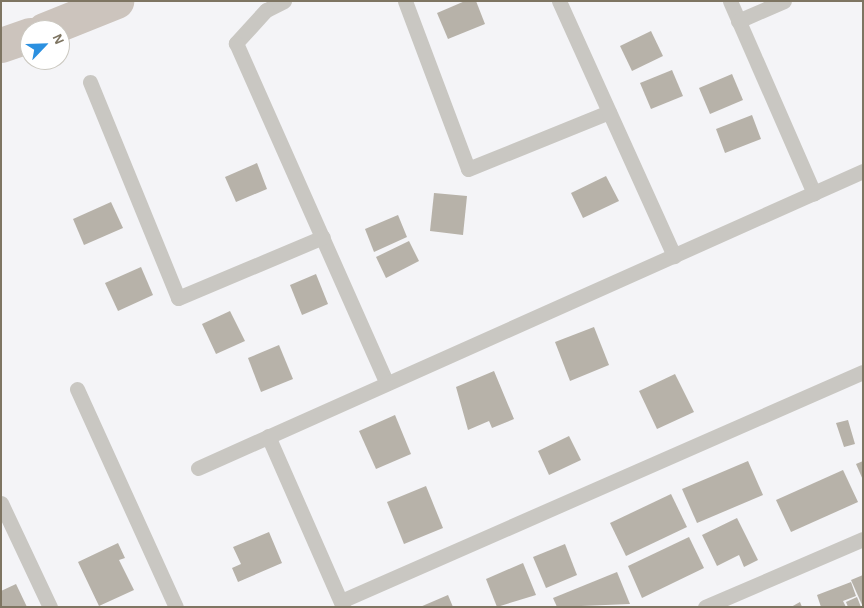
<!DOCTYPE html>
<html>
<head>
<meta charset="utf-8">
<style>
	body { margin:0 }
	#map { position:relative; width:864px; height:608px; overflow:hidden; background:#f4f4f7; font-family:"Alegreya Sans",sans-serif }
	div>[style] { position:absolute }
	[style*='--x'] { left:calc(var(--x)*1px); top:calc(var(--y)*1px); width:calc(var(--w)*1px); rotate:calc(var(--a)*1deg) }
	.river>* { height:35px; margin:-17.5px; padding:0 17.5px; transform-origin:17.5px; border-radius:17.5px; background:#ccc4bd }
	.building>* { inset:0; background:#b7b2a9 }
	.street>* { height:15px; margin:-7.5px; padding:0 7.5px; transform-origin:7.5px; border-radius:7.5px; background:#c9c7c2 }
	span { translate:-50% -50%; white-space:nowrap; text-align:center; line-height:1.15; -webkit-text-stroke:5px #fff; paint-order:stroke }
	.frame { position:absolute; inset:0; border:2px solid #7e7562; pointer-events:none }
	.north { position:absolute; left:20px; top:20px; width:50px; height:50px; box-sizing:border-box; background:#fff; border:1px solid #cbc8c0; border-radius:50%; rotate:66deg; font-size:14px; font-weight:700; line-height:20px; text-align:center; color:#7e7562 }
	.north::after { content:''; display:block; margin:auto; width:18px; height:22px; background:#2b90e0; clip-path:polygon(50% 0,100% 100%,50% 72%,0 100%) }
</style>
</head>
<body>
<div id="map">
	<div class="river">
		<div style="--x:44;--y:30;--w:78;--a:-21.9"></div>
		<div style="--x:1;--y:45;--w:31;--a:-19"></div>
	</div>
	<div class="building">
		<div style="clip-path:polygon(465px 1px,476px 1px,485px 24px,448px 39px,437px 13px)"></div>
		<div style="clip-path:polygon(651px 31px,663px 56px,632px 71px,620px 46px)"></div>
		<div style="clip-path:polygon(672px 70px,683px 96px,651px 109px,640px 83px)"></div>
		<div style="clip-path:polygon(732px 74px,743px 100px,710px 114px,699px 88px)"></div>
		<div style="clip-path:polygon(752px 115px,761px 139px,725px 153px,716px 129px)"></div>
		<div style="clip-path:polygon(257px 163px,267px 189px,236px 202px,225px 177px)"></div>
		<div style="clip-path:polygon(606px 176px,619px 201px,583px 218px,571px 193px)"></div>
		<div style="clip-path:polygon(434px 193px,467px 196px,463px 235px,430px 231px)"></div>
		<div style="clip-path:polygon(111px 202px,123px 228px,84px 245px,73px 219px)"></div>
		<div style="clip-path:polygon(398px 215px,407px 237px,374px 252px,365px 229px)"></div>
		<div style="clip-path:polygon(409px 241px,419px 261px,386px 278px,376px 257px)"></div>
		<div style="clip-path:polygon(141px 267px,153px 295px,118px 311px,105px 283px)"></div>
		<div style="clip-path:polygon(316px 274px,328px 304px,302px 315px,290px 285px)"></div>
		<div style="clip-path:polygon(230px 311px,245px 341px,216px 354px,202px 324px)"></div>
		<div style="clip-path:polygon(594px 327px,609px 365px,570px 381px,555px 342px)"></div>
		<div style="clip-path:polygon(279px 345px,293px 379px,261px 392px,248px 358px)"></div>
		<div style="clip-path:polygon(494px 371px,514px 419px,492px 428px,489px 421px,468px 430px,456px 387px)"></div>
		<div style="clip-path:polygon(675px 374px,694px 412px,657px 429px,639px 391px)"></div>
		<div style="clip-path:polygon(395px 415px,411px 454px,376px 469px,359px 431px)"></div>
		<div style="clip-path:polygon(848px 420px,855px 444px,844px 447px,836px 423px)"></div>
		<div style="clip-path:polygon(569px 436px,581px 460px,549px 475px,538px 451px)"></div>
		<div style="clip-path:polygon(748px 461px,763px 495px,697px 523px,682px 489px)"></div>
		<div style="clip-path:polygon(863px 461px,863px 480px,856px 464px)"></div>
		<div style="clip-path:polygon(843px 470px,858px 502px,791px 532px,776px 500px)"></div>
		<div style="clip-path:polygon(426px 486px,443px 528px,404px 544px,387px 502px)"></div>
		<div style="clip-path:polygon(671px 494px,687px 527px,626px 556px,610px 523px)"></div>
		<div style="clip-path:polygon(737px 518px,758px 560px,744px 567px,739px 555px,717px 566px,702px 535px)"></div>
		<div style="clip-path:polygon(269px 532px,282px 563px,238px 582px,232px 568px,241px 564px,233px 547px)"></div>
		<div style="clip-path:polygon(689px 537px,704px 568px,642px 598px,628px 566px)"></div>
		<div style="clip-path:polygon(118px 543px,125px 558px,119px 560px,134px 590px,99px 606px,78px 562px)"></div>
		<div style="clip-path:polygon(565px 544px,577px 575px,546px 588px,533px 557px)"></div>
		<div style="clip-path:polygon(523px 563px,536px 595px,497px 607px,486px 579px)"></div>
		<div style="clip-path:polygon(617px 572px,630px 604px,557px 607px,553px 598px)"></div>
		<div style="clip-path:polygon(863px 575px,863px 607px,851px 580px)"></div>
		<div style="clip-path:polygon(851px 582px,856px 596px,843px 601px,846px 607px,821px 607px,817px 595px)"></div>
		<div style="clip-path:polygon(16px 584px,27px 607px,1px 607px,1px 591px)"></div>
		<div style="clip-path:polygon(448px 595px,453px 607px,420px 607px)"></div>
		<div style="clip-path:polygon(857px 597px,861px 607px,848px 607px,846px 602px)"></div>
		<div style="clip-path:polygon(800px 602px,802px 607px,791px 607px)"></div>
	</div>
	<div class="street">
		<div style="--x:284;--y:1;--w:20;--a:153"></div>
		<div style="--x:266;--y:10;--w:45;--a:132.3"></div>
		<div style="--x:236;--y:43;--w:372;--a:66.1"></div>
		<div style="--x:405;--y:1;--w:179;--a:69.4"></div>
		<div style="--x:468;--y:169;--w:152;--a:-22"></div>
		<div style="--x:559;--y:1;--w:280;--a:65.7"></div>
		<div style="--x:730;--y:1;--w:210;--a:66.4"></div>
		<div style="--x:738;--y:21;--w:50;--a:-23.5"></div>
		<div style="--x:90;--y:82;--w:233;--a:67.8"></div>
		<div style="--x:178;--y:298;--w:157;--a:-22.8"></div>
		<div style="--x:77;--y:389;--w:239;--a:65.6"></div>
		<div style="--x:268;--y:436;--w:187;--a:66.3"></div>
		<div style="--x:198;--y:468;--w:728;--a:-24.07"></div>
		<div style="--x:1;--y:503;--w:115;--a:64.8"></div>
		<div style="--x:341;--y:601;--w:570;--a:-23.69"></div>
		<div style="--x:705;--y:607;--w:172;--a:-23.3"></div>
	</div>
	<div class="frame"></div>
	<div class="north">N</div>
</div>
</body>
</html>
